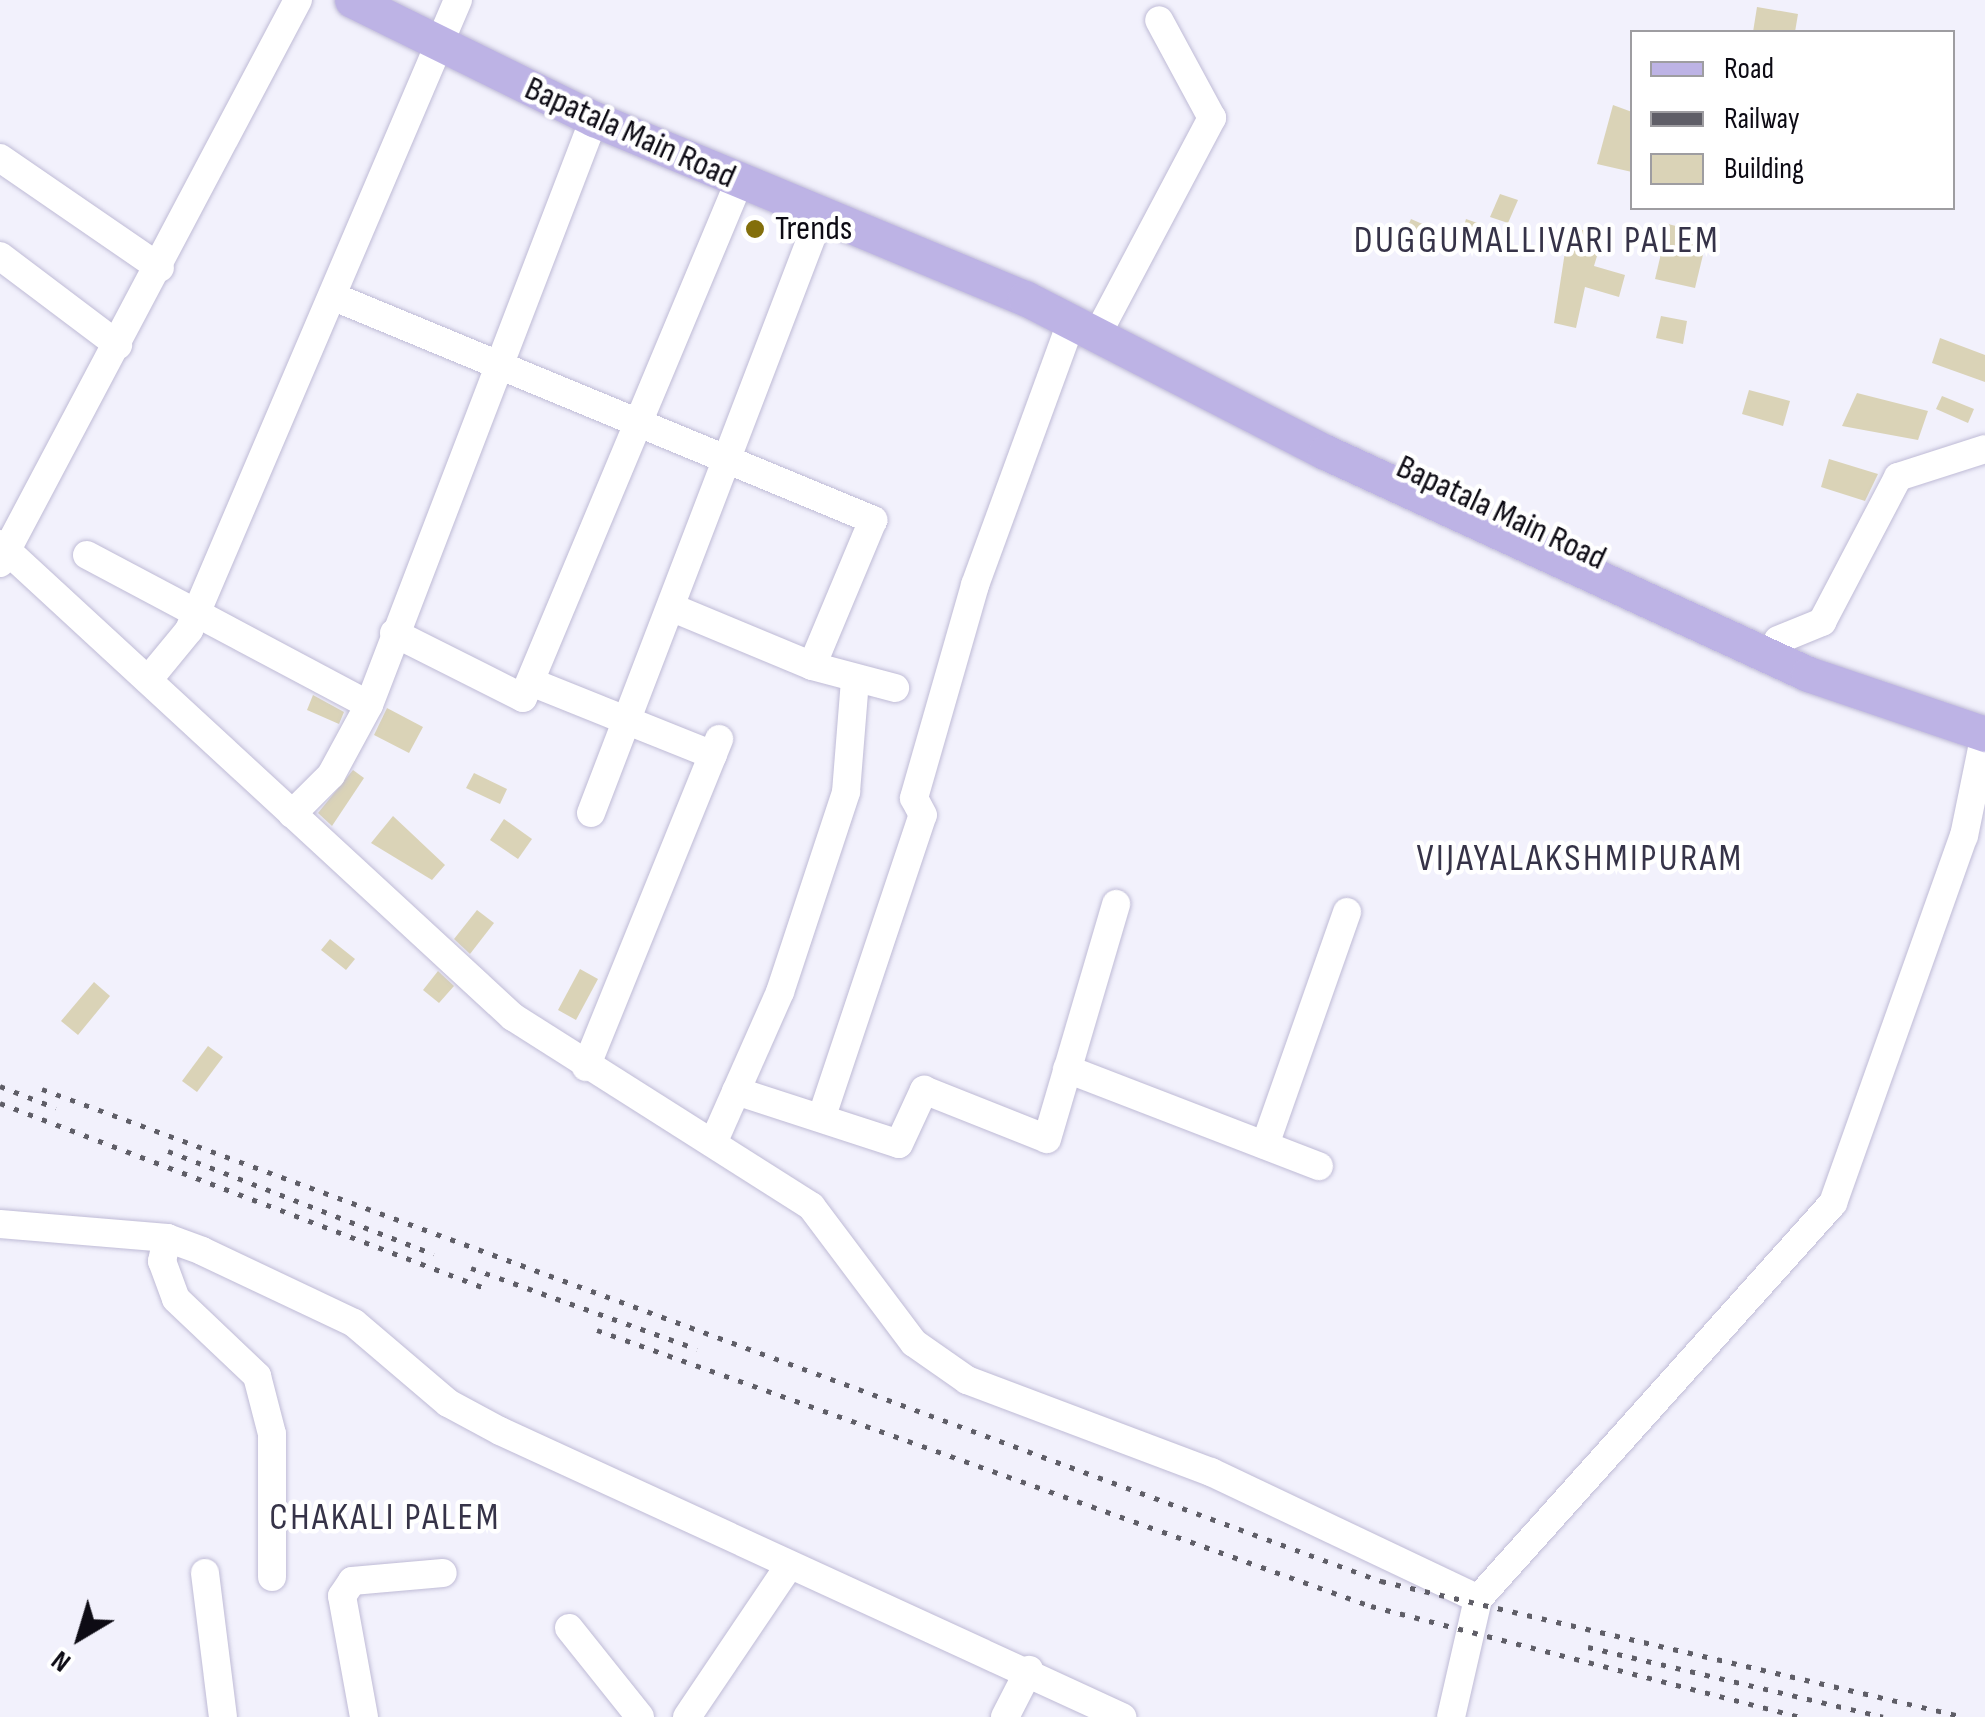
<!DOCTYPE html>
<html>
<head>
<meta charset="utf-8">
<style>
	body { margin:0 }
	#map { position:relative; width:1985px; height:1717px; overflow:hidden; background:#f2f1fc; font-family:"Sofia Sans Condensed",sans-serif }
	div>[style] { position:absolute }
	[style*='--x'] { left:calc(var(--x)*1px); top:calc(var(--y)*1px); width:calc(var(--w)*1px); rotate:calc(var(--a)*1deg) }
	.building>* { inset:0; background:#dad3b7 }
	.roads { filter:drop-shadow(0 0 2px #bfbbd6) drop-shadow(0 0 2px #bfbbd6) }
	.minor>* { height:28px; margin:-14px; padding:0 14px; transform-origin:14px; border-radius:14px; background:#fff }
	.major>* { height:35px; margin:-17.5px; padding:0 17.5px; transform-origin:17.5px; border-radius:17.5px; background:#bdb3e5 }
	.rail>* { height:5px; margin-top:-2.5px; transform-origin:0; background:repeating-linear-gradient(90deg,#5f5e67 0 5px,transparent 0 15px) }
	.dots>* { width:28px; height:28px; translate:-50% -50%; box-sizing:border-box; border:5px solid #fff; border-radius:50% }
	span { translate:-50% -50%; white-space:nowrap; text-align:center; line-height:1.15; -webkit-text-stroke:9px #fff; paint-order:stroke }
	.street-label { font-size:35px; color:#0d0b14 }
	.poi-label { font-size:35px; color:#0d0b14 }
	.left { translate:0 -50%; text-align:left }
	.neighbourhood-label { font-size:38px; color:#363348; letter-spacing:2.5px }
	.legend { position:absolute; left:1630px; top:30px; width:325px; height:180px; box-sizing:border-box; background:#fff; border:2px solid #9e9da1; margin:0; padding:12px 18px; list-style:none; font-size:30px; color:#0d0b14 }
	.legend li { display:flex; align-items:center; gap:20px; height:50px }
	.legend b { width:50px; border:2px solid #9e9da1 }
	.north { position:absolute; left:30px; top:1587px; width:100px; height:100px; -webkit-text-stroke:8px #fff; paint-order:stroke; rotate:218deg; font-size:28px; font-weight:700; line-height:40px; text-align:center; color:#0d0b14 }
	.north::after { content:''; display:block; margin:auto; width:35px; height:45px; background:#0d0b14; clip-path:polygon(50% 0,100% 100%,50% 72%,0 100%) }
</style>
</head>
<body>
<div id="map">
	<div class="building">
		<div style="clip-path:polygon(1757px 7px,1798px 14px,1795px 32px,1753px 32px)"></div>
		<div style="clip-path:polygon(1613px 105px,1632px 112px,1632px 172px,1597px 164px)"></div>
		<div style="clip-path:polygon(1500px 194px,1518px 200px,1508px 223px,1490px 217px)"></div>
		<div style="clip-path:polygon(1411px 219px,1434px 229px,1424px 254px,1400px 244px)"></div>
		<div style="clip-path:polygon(1466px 219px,1483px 225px,1478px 239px,1462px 233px)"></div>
		<div style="clip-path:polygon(1668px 224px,1708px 234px,1695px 288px,1655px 279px)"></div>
		<div style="clip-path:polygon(1569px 226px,1603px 236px,1594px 266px,1625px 275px,1619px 297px,1585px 287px,1576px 328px,1554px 323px)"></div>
		<div style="clip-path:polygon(1661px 316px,1687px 321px,1683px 344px,1656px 338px)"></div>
		<div style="clip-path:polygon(1940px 338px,1985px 355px,1985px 382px,1932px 363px)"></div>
		<div style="clip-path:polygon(1749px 390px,1790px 401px,1783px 426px,1742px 414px)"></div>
		<div style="clip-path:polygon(1857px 393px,1928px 411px,1918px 440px,1842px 426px)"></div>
		<div style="clip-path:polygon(1942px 396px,1974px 409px,1968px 423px,1936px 409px)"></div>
		<div style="clip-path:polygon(1829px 459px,1878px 474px,1865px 501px,1821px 487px)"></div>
		<div style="clip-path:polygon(313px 695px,344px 712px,339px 724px,307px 710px)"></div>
		<div style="clip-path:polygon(387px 708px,423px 727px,409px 753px,374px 735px)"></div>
		<div style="clip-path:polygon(353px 770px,364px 778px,332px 826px,318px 813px)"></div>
		<div style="clip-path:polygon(474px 773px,507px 789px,500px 804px,466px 788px)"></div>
		<div style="clip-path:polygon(393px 816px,445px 865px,432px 880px,371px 843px)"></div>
		<div style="clip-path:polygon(504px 819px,532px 839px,518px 859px,490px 840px)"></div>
		<div style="clip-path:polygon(477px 910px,494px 923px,470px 954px,454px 939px)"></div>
		<div style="clip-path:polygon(330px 939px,355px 959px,346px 970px,321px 950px)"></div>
		<div style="clip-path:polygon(580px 969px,598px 979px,576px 1020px,558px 1010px)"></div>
		<div style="clip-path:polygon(438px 971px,454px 986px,439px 1003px,423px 990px)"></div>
		<div style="clip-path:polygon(94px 982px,110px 996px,78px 1035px,61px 1021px)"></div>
		<div style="clip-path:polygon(208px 1046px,223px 1057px,197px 1092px,182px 1081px)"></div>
	</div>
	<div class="roads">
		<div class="minor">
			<div style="--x:0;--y:158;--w:194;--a:34.5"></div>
			<div style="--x:0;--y:256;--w:148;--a:37"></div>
			<div style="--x:332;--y:296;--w:586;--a:22.49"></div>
			<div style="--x:873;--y:520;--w:158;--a:112.7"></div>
			<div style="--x:1097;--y:335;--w:246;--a:-62.1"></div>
			<div style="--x:1212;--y:118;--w:111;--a:-118.4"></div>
			<div style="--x:0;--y:544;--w:698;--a:42.68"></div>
			<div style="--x:513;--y:1017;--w:353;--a:32.4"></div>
			<div style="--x:811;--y:1206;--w:171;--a:53.1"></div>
			<div style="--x:914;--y:1343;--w:65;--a:34.9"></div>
			<div style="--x:967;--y:1380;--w:261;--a:20.7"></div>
			<div style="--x:1211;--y:1472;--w:296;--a:25.4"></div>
			<div style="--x:87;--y:555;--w:319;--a:28"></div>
			<div style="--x:0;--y:563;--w:637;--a:-62.11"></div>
			<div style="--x:673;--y:608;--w:151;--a:22.6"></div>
			<div style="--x:812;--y:666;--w:86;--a:14.8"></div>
			<div style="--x:394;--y:633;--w:144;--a:26.7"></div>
			<div style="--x:523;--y:698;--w:559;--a:-67.29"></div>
			<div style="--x:1778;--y:640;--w:48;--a:-22.2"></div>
			<div style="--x:1822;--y:622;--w:164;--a:-62.3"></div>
			<div style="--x:1898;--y:477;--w:91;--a:-17.8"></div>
			<div style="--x:148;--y:680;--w:65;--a:-50.6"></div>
			<div style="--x:189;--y:630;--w:685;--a:-66.88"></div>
			<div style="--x:531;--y:682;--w:196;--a:21.9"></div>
			<div style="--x:591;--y:813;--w:643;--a:-69.03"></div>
			<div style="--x:292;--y:814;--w:55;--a:-45"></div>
			<div style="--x:331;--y:775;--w:80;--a:-61.5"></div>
			<div style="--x:369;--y:705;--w:628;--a:-69"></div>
			<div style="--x:586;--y:1067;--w:354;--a:-67.9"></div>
			<div style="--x:1067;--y:1069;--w:270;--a:21.1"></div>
			<div style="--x:736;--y:1091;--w:171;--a:18"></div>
			<div style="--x:899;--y:1144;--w:60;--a:-65.2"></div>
			<div style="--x:924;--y:1090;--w:132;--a:21.7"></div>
			<div style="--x:1047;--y:1139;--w:245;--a:-73.6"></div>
			<div style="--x:822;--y:1116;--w:317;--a:-71.5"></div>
			<div style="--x:923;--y:815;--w:19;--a:-118"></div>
			<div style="--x:914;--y:798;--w:222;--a:-74"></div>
			<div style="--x:975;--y:585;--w:280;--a:-69.9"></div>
			<div style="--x:714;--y:1141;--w:163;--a:-66.1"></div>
			<div style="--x:780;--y:992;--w:211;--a:-71.7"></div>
			<div style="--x:846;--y:792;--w:112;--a:-85.4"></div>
			<div style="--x:1265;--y:1145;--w:247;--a:-70.6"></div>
			<div style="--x:0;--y:1224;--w:168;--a:4.8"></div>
			<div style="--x:167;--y:1238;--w:37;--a:20"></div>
			<div style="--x:202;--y:1251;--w:168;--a:25.3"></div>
			<div style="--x:354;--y:1323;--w:123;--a:40.4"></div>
			<div style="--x:448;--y:1403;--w:59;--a:28.3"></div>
			<div style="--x:500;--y:1431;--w:685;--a:24.69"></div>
			<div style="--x:167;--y:1238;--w:24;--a:102"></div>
			<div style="--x:162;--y:1261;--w:40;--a:69.8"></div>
			<div style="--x:176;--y:1299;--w:112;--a:43.5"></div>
			<div style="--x:257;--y:1376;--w:60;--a:75.5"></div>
			<div style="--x:272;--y:1434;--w:143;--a:90"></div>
			<div style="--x:205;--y:1573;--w:145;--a:82.9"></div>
			<div style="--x:569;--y:1628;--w:114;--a:51.4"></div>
			<div style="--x:364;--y:1717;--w:123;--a:-100.3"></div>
			<div style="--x:342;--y:1596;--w:18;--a:-56"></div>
			<div style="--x:352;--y:1581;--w:91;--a:-5"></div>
			<div style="--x:687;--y:1717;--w:182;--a:-56"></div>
			<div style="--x:1005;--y:1717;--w:53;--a:-62.9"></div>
			<div style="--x:1451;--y:1717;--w:121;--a:-77.1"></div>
			<div style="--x:1478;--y:1599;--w:532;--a:-48.12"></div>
			<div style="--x:1833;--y:1203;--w:390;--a:-70.4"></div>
			<div style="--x:1964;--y:836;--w:104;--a:-78.4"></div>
		</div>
		<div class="major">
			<div style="--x:352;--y:0;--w:270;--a:26.2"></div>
			<div style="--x:594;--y:119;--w:467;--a:22.6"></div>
			<div style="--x:1025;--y:298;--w:337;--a:27.2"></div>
			<div style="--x:1325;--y:452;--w:532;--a:24.68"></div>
			<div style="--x:1808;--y:674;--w:187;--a:18.7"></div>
		</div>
	</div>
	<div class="rail">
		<div style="--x:0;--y:1086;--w:60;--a:21.4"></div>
		<div style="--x:42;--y:1089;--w:1427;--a:20.18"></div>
		<div style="--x:1381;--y:1581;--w:600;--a:13.11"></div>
		<div style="--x:0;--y:1103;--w:524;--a:20.89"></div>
		<div style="--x:168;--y:1151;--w:285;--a:21.2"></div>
		<div style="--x:471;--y:1268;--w:240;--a:19.7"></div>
		<div style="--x:597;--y:1330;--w:822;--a:19.63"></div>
		<div style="--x:1371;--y:1606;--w:443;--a:14.5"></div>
		<div style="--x:1588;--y:1647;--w:303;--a:13.3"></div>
	</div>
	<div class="dots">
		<div style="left:755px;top:229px;background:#836e0b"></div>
	</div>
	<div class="street-label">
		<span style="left:630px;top:133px;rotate:24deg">Bapatala Main Road</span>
		<span style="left:1501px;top:513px;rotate:25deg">Bapatala Main Road</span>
	</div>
	<div class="poi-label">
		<span class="left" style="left:775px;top:229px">Trends</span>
	</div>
	<div class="neighbourhood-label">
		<span style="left:1537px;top:241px">DUGGUMALLIVARI PALEM</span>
		<span style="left:1580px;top:859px">VIJAYALAKSHMIPURAM</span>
		<span style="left:385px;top:1518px">CHAKALI PALEM</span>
	</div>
	<ul class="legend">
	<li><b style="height:12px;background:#bdb3e5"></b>Road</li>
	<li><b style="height:12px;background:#5f5e67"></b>Railway</li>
	<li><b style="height:28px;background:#dad3b7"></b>Building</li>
	</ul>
	<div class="north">N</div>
</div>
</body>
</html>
